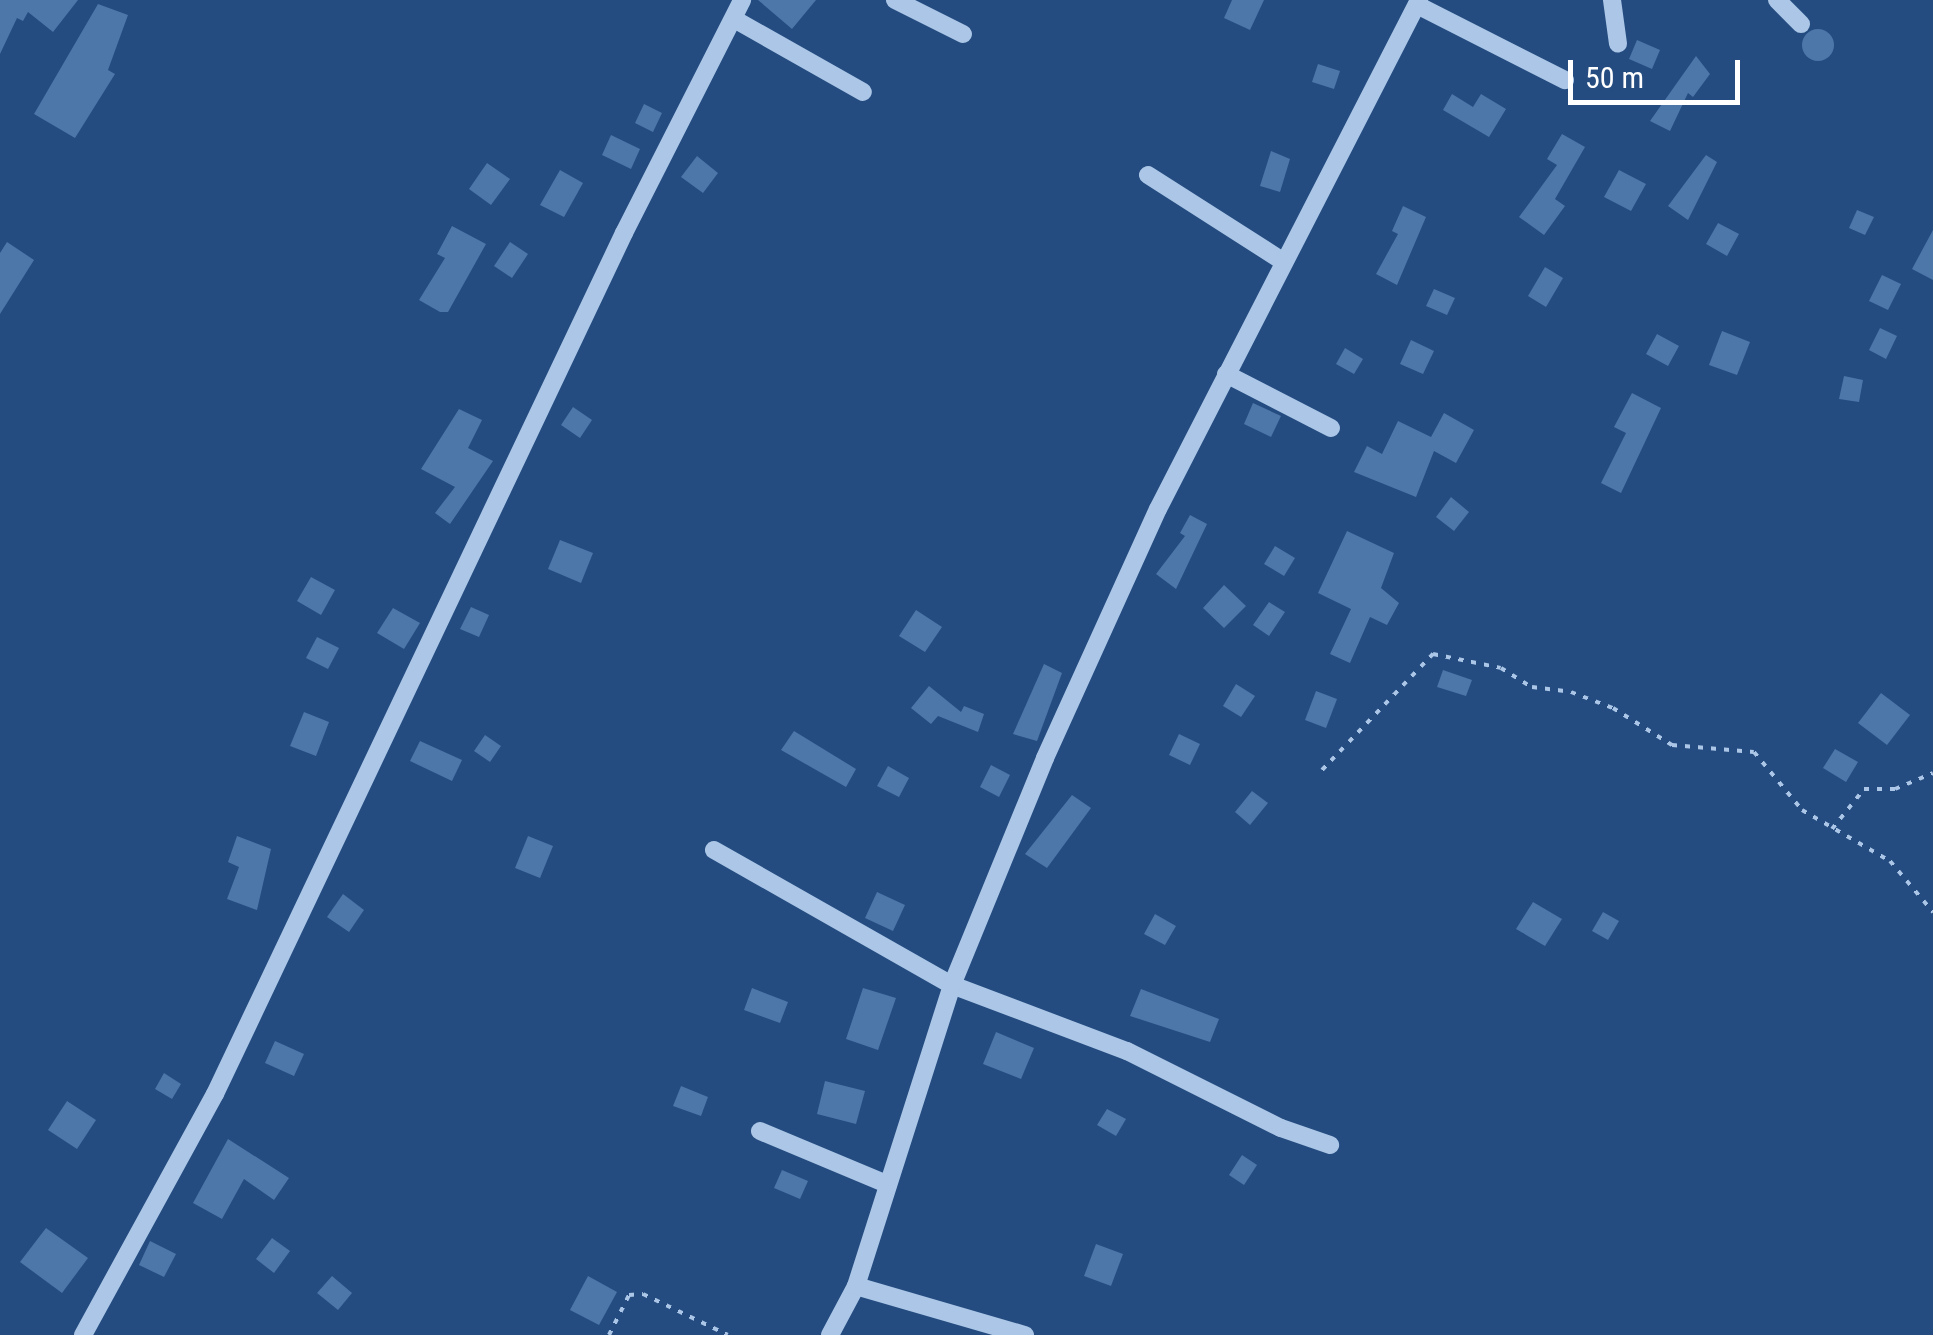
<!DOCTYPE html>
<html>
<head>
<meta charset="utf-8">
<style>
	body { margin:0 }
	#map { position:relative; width:1933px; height:1335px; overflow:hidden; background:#244c80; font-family:"Roboto Condensed",sans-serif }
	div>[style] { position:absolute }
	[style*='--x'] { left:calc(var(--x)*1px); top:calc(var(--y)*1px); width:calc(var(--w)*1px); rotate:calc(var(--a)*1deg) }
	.building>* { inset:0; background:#4d76a9 }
	.round { border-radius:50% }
	.path>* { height:4px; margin-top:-2px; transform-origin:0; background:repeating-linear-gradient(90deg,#abc6e6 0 5px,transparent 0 13px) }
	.minor>* { height:18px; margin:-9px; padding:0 9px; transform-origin:9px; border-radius:9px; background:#abc6e6 }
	span { translate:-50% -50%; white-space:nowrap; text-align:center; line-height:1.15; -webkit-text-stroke:8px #244c80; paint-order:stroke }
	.scale { position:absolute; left:1568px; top:60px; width:172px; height:45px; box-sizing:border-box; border:5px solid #fff; border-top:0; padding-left:12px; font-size:30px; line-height:35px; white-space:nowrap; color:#fff; -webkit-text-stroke:8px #244c80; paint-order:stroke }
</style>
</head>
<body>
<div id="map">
	<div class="building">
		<div style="clip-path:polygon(0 0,78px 0,53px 32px,28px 12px,23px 21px,17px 18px,0 54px)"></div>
		<div style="clip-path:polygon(758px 0,816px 0,792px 29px)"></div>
		<div style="clip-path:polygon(1232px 0,1264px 0,1250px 30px,1224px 18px)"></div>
		<div style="clip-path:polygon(98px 4px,128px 15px,108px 70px,115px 74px,75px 138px,34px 114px)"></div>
		<div class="round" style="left:1802px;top:29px;width:32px;height:32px"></div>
		<div style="clip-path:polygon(1637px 40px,1660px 50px,1652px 69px,1629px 59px)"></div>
		<div style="clip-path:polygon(1696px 56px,1710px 74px,1693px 97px,1688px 93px,1670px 131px,1650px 121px)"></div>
		<div style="clip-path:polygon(1318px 64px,1340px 71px,1334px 89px,1312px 82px)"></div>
		<div style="clip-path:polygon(1452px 94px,1473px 107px,1481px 94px,1506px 109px,1489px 137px,1443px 110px)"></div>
		<div style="clip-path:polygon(644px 104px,662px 113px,653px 132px,635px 123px)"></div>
		<div style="clip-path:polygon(1562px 134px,1585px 147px,1555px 199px,1565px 206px,1544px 235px,1519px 217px,1557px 165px,1547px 159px)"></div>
		<div style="clip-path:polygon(611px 135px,640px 149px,631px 169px,602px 155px)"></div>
		<div style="clip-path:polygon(1271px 151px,1290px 159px,1280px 192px,1260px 186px)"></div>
		<div style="clip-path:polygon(1706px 155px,1717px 162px,1688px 220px,1668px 206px)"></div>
		<div style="clip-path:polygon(697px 156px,718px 173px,703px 193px,681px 177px)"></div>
		<div style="clip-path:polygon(487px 163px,510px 179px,491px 205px,469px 189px)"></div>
		<div style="clip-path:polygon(560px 170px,583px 183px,564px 217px,540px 205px)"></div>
		<div style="clip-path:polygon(1619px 170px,1646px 184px,1631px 211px,1604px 197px)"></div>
		<div style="clip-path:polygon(1403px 206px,1426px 217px,1397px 285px,1376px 274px,1398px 234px,1392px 231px)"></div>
		<div style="clip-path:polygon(1857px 210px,1874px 217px,1865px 235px,1849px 228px)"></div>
		<div style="clip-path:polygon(1718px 223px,1739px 234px,1727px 256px,1706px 244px)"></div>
		<div style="clip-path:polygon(452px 226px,486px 244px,448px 312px,440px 312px,419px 300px,445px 258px,437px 254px)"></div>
		<div style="clip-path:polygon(1933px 230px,1933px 280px,1912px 269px)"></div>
		<div style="clip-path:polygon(7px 242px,34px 260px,0 314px,0 253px)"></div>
		<div style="clip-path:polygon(510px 242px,528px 254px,512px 278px,494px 266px)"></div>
		<div style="clip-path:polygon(1545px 267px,1563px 278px,1546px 307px,1528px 296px)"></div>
		<div style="clip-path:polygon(1882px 275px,1901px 284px,1888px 310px,1869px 301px)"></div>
		<div style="clip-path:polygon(1434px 289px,1455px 298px,1447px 315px,1426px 306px)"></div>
		<div style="clip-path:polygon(1880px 328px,1897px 336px,1886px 359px,1869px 350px)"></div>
		<div style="clip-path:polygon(1722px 331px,1750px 342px,1737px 375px,1709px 365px)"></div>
		<div style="clip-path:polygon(1657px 334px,1679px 346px,1668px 366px,1646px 354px)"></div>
		<div style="clip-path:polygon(1411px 340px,1434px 351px,1423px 374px,1400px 364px)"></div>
		<div style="clip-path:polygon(1345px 348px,1363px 359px,1354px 374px,1336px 364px)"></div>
		<div style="clip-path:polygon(1844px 376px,1863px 380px,1859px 402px,1839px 399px)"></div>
		<div style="clip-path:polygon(1632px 393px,1661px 408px,1621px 493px,1601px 483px,1626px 433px,1614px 427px)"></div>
		<div style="clip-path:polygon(1253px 403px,1281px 416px,1271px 437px,1244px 424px)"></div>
		<div style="clip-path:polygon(573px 407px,592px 420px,580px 438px,561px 425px)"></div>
		<div style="clip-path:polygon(459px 409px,482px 420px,468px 448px,493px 461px,450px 524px,435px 513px,455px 487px,421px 469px)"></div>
		<div style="clip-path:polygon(1444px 413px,1474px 430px,1456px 463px,1434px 451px,1416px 497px,1354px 472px,1367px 446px,1382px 454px,1398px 421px,1431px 437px)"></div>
		<div style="clip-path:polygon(1451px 497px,1469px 512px,1454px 531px,1436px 517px)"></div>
		<div style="clip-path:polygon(1190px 515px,1207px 524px,1176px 589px,1156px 574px,1185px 536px,1180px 533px)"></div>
		<div style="clip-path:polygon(1347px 531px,1394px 553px,1381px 588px,1399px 603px,1387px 625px,1370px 617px,1350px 663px,1330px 654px,1351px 609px,1318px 593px)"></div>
		<div style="clip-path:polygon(560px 540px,593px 553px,581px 583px,548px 569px)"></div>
		<div style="clip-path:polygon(1275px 546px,1295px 558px,1284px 576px,1264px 564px)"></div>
		<div style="clip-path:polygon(311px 577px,335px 590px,321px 615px,297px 601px)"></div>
		<div style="clip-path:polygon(1224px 585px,1246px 606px,1224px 628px,1203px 608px)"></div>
		<div style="clip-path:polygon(1269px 602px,1285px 612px,1269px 636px,1253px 625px)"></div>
		<div style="clip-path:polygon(471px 607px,489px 615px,479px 637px,460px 629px)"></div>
		<div style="clip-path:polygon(393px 608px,420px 623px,404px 649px,377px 633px)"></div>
		<div style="clip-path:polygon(916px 610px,942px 627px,925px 652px,899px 636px)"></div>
		<div style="clip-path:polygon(317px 637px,339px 648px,328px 669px,306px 658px)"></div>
		<div style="clip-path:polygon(1044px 664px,1062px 673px,1037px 741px,1013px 734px)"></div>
		<div style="clip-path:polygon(1443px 670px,1472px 680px,1466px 696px,1437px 687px)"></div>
		<div style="clip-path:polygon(1236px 684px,1255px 696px,1241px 717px,1223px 706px)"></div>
		<div style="clip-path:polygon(929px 686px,961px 712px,964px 706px,984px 714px,978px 732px,938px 716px,931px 724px,911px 708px)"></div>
		<div style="clip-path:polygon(1316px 691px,1337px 699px,1326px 728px,1305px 720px)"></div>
		<div style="clip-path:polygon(1881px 693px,1910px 715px,1887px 745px,1858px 723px)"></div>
		<div style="clip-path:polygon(304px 712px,329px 722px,316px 756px,290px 746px)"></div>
		<div style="clip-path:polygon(794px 731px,856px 769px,846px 787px,781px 750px)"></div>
		<div style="clip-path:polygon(1179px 734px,1200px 744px,1190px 765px,1169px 755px)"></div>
		<div style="clip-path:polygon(485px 735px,501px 746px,490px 762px,474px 751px)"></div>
		<div style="clip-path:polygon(420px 741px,462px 760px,452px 781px,410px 761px)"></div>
		<div style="clip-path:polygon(1835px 749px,1858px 762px,1846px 782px,1823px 768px)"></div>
		<div style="clip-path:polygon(991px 765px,1010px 775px,999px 797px,980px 787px)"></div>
		<div style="clip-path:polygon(888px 766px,909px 778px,899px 797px,877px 786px)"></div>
		<div style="clip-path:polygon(1252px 791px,1268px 803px,1250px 825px,1235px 812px)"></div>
		<div style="clip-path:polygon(1072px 795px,1091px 808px,1047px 868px,1025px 854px)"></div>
		<div style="clip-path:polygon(237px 836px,271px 849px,257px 910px,227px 899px,239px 867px,228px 862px)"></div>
		<div style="clip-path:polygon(528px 836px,553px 846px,540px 878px,515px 868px)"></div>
		<div style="clip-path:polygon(877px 892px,905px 905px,893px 931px,865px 918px)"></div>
		<div style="clip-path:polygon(343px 894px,364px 910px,349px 932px,327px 917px)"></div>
		<div style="clip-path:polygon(1533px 902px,1562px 919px,1545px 946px,1516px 929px)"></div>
		<div style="clip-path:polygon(1603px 912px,1619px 921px,1608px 940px,1592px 931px)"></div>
		<div style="clip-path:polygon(1155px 914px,1176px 926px,1165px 945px,1144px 934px)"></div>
		<div style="clip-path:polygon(752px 988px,788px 1002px,780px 1023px,744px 1010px)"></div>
		<div style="clip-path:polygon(863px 988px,896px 998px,878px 1050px,846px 1039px)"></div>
		<div style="clip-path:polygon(1141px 989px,1219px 1019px,1210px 1042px,1130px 1016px)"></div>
		<div style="clip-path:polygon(996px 1032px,1034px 1048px,1021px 1079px,983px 1064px)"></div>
		<div style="clip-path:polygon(275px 1041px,304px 1054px,294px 1076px,265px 1063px)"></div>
		<div style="clip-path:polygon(164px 1073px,181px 1084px,172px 1099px,155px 1089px)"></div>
		<div style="clip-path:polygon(825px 1081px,865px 1091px,856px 1124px,817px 1114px)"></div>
		<div style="clip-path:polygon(681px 1086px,708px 1097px,701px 1116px,673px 1106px)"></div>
		<div style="clip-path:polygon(67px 1101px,96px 1120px,77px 1149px,48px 1130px)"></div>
		<div style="clip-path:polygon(1107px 1109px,1126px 1119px,1116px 1136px,1097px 1125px)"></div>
		<div style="clip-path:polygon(228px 1139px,289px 1178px,274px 1200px,244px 1179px,222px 1219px,193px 1203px)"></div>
		<div style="clip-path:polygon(1242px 1155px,1257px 1165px,1244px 1185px,1229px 1175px)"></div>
		<div style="clip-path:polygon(782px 1170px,808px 1181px,800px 1199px,774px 1188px)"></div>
		<div style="clip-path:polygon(46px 1228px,88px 1258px,62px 1293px,20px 1262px)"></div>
		<div style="clip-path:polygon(272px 1238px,290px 1251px,274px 1273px,256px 1259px)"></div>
		<div style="clip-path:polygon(150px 1241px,176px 1254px,164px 1277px,139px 1265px)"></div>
		<div style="clip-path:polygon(1096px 1244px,1123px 1254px,1111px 1286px,1084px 1276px)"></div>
		<div style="clip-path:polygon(332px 1276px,352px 1293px,338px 1310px,317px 1293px)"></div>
		<div style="clip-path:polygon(588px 1276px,617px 1292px,599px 1325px,570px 1310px)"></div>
	</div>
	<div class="path">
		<div style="--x:1322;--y:770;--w:161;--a:-46.3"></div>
		<div style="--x:1433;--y:654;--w:69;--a:11.6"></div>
		<div style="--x:1501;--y:668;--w:36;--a:32"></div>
		<div style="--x:1532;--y:687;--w:39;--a:7"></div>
		<div style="--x:1571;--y:692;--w:45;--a:20.9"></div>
		<div style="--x:1613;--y:708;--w:70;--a:32.1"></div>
		<div style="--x:1672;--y:745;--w:82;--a:4.9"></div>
		<div style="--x:1754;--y:752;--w:75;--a:50.4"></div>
		<div style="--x:1802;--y:810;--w:102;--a:30.1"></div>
		<div style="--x:1890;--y:861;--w:67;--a:49.9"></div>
		<div style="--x:1832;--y:829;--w:51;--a:-51.3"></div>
		<div style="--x:1864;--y:789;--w:31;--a:0"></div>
		<div style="--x:1895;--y:789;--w:41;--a:-22.8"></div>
		<div style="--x:609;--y:1335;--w:45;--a:-63.4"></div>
		<div style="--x:629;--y:1295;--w:14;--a:-4"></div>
		<div style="--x:643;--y:1294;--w:94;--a:25.8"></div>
	</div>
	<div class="minor">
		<div style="--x:895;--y:0;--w:76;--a:26.6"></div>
		<div style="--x:1612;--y:0;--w:44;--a:82.2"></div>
		<div style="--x:1777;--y:0;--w:34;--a:45"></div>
		<div style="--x:1417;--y:5;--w:166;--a:26.9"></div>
		<div style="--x:734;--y:19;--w:148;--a:29.5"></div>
		<div style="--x:1148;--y:175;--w:161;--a:32.6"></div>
		<div style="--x:1226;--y:374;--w:118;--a:27.2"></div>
		<div style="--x:714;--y:850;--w:274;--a:29.6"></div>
		<div style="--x:952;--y:985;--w:187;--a:20.7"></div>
		<div style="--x:1127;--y:1051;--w:172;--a:26.6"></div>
		<div style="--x:1281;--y:1128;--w:52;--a:19.1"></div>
		<div style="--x:760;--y:1131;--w:138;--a:22.7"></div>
		<div style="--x:856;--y:1286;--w:176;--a:16.2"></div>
		<div style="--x:83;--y:1335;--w:275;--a:-61.3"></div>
		<div style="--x:215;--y:1094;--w:953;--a:-64.59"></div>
		<div style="--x:624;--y:233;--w:261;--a:-63.1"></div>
		<div style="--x:830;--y:1335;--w:55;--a:-62"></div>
		<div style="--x:856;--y:1286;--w:316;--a:-72.3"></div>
		<div style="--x:952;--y:985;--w:245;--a:-67.7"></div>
		<div style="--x:1045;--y:758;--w:273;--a:-65.6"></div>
		<div style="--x:1158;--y:509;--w:572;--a:-62.85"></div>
	</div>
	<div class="scale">50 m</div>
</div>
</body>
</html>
